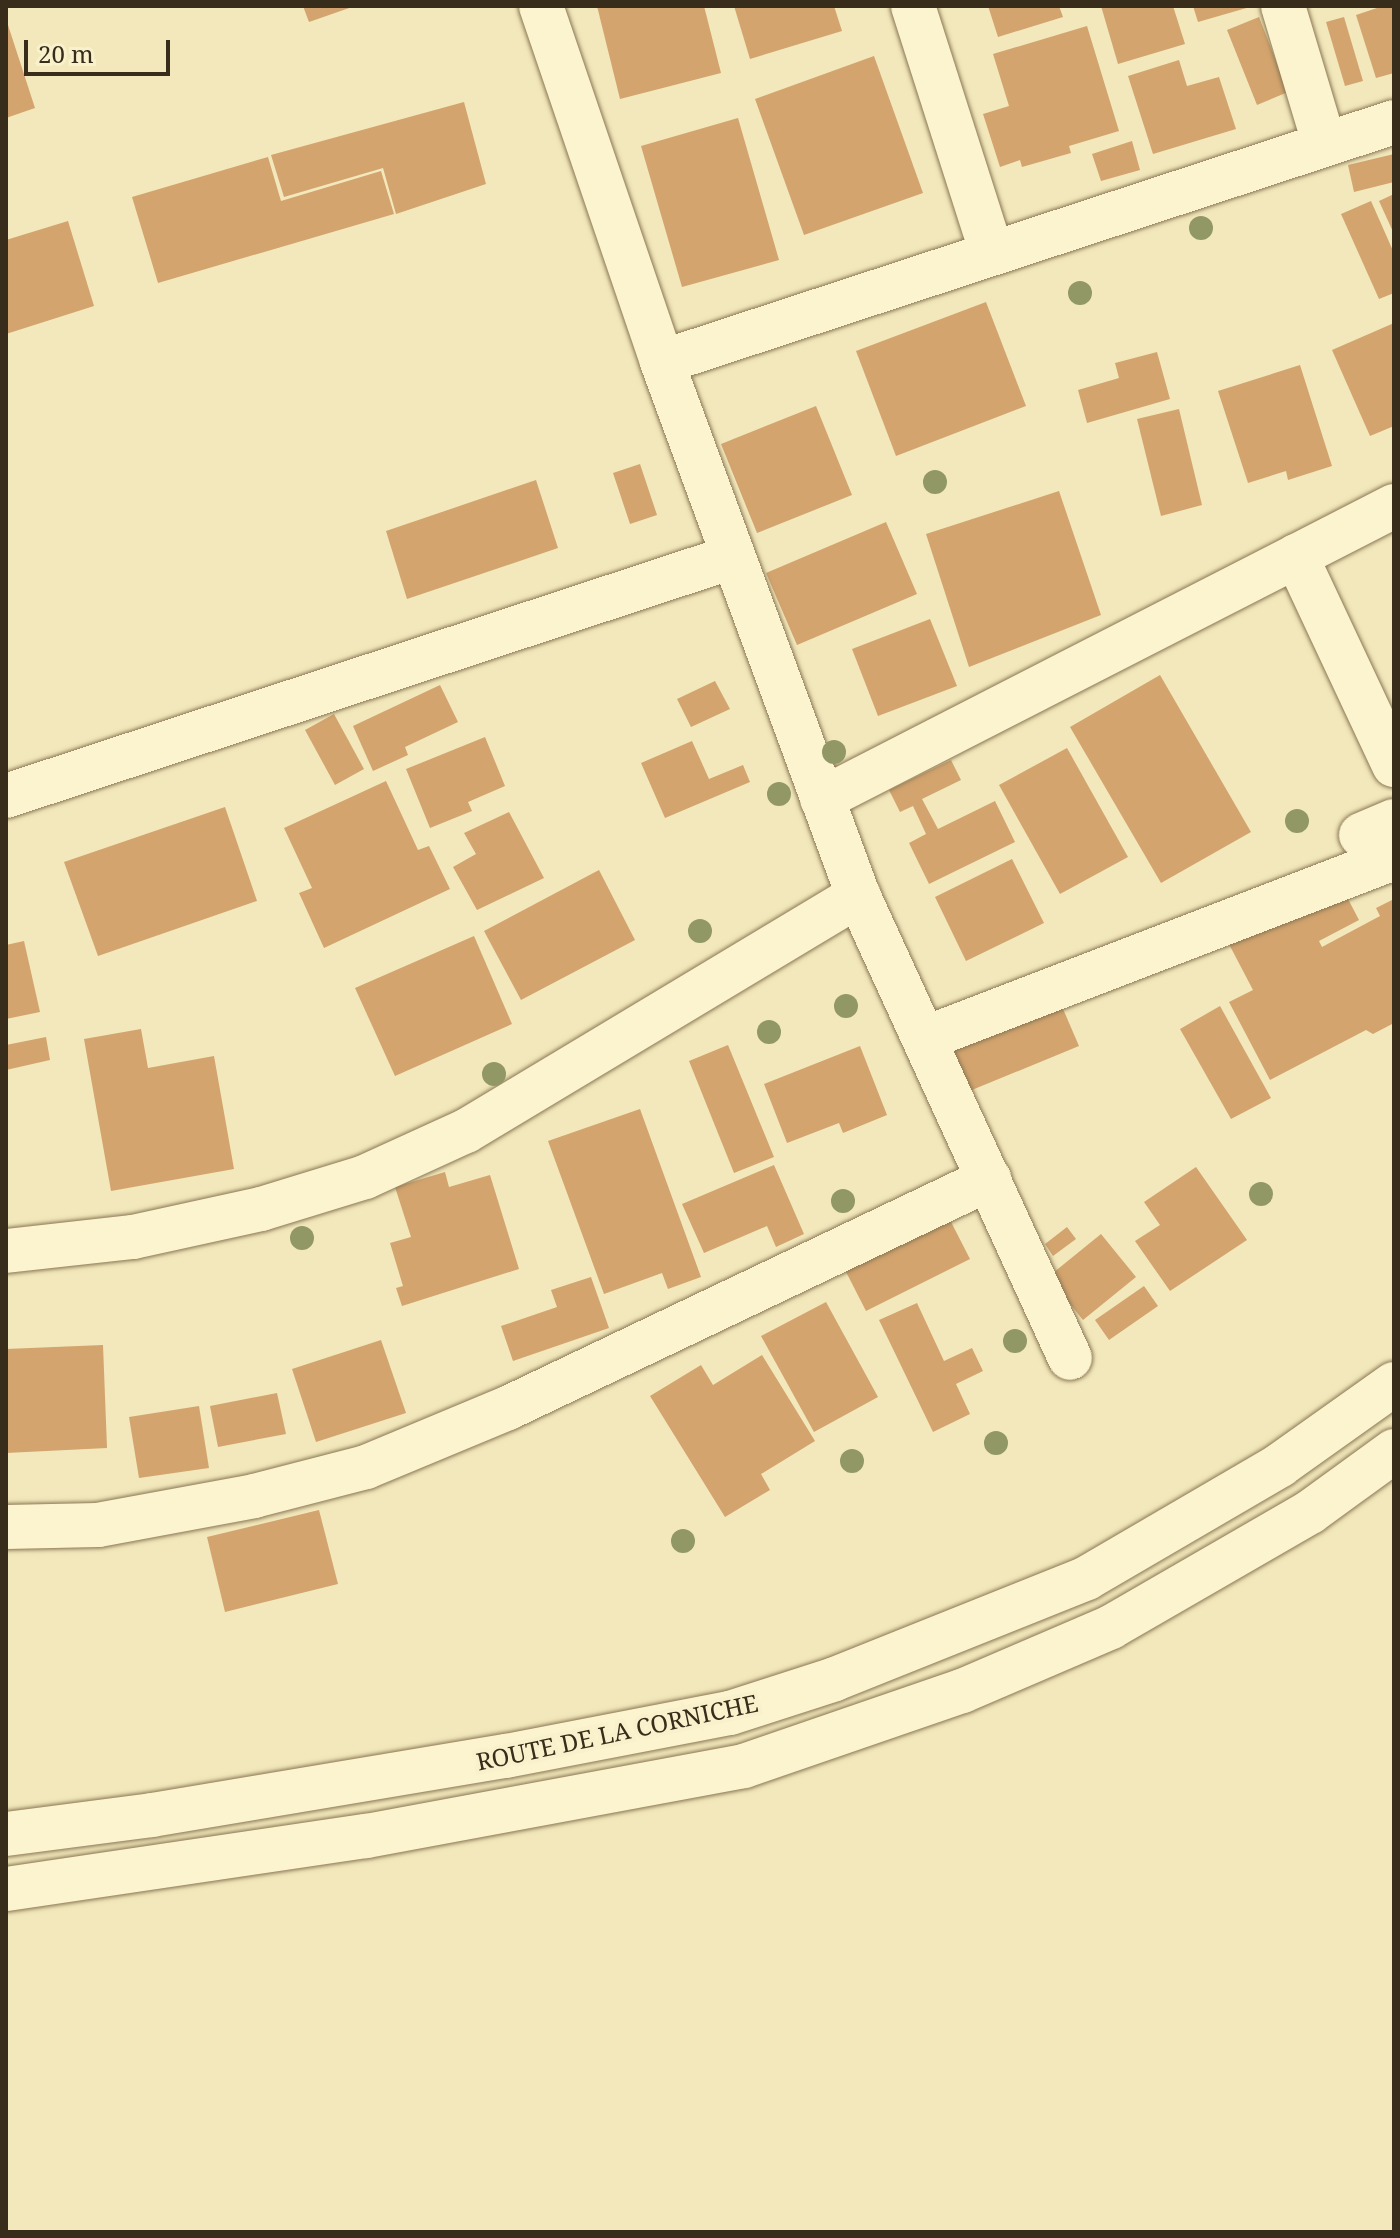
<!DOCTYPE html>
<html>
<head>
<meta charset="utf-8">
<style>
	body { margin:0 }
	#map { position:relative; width:1400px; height:2238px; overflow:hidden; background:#f2e8bb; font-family:"Noto Serif",serif }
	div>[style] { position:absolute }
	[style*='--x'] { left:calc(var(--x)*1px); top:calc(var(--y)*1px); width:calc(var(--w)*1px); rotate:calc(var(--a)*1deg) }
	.building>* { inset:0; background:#d3a46e }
	.roads { filter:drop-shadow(0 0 2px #8a7754) drop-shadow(0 0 2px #8a7754) }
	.street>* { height:44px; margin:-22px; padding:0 22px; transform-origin:22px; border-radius:22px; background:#fcf4cf }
	.secondary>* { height:44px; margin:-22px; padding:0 22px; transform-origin:22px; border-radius:22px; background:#fcf4cf }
	.trees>* { width:24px; height:24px; margin:-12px; border-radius:50%; background:#919865 }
	span { translate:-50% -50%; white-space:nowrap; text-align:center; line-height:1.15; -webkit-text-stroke:8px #f8f1cc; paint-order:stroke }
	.street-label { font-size:24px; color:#382c1a }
	.frame { position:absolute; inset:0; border:8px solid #382c1a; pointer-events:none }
	.scale { position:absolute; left:24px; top:40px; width:146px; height:36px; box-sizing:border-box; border:4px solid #382c1a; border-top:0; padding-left:10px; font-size:24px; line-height:28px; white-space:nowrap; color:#382c1a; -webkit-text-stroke:6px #f8f1cc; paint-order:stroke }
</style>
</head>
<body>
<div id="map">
	<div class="building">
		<div style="clip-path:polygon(303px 6px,355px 6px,309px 22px)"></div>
		<div style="clip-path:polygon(597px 6px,704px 6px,721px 73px,620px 99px)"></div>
		<div style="clip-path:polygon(734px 6px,834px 6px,842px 31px,750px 59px)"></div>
		<div style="clip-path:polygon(988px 6px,1059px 6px,1063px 17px,998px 37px)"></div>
		<div style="clip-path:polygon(1101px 6px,1173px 6px,1185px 44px,1118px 64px)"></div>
		<div style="clip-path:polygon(1193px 6px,1250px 6px,1250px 7px,1198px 22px)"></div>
		<div style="clip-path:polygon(1383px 6px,1394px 6px,1394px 73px,1376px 78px,1356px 15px)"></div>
		<div style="clip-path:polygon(1259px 17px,1288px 92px,1257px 105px,1227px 30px)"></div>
		<div style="clip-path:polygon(1344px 17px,1363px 81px,1345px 86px,1326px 22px)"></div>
		<div style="clip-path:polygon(7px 22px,35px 108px,6px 118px,6px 23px)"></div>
		<div style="clip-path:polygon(1087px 26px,1119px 131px,1069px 146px,1071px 153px,1022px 167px,1020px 160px,1000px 167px,983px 114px,1009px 106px,993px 54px)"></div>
		<div style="clip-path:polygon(874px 56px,923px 193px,804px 235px,755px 99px)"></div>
		<div style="clip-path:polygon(1179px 60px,1187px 86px,1219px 77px,1236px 129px,1153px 154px,1128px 76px)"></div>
		<div style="clip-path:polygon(464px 102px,486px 184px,396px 214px,383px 168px,284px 197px,271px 155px)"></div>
		<div style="clip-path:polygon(738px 118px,779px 260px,682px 287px,641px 146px)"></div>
		<div style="clip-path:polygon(1132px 141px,1140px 170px,1101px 181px,1092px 154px)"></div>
		<div style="clip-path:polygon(1394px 154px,1394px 182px,1354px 192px,1348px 165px)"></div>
		<div style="clip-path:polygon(268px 157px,281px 201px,381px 171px,394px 214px,158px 283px,132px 197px)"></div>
		<div style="clip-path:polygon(1394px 194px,1394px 234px,1379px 201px)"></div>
		<div style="clip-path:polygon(1371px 201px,1394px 253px,1394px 293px,1379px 299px,1341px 214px)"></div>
		<div style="clip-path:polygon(68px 221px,94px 306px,6px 334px,6px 240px)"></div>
		<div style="clip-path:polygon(986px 302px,1026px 406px,896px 456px,856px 351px)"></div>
		<div style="clip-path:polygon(1394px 323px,1394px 426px,1370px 436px,1332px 350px)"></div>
		<div style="clip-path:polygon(1157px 352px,1170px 399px,1087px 423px,1078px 390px,1119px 378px,1115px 363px)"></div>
		<div style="clip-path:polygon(1300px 365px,1332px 466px,1288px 480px,1286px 471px,1248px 483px,1218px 391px)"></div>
		<div style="clip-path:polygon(816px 406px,852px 495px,757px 533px,721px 444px)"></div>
		<div style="clip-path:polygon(1179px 409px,1202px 505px,1161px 516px,1137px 419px)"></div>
		<div style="clip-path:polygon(640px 464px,657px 515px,630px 524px,613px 473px)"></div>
		<div style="clip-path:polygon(536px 480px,558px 548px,407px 599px,386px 531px)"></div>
		<div style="clip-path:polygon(1059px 491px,1101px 615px,969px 667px,926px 534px)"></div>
		<div style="clip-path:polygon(886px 522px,917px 594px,797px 645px,766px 573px)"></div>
		<div style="clip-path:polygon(930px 619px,957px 686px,878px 716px,852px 649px)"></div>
		<div style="clip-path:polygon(1160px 675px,1251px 832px,1161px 883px,1070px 727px)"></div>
		<div style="clip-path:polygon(715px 681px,730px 709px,691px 727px,677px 699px)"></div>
		<div style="clip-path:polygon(440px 685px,458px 722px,405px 747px,408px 755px,373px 771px,353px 726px)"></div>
		<div style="clip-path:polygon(334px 714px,364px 769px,335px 785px,305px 730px)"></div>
		<div style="clip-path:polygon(485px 737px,505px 786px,468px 802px,472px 811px,430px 828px,406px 769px)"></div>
		<div style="clip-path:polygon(692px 741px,709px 779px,743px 765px,750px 782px,665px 818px,641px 763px)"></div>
		<div style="clip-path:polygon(1067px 748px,1128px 857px,1060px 894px,999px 785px)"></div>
		<div style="clip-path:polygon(951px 760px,961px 780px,922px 799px,938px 829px,995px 801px,1015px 842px,929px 884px,909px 843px,926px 834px,913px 806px,900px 812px,889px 790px)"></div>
		<div style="clip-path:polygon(386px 781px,418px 850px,429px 846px,450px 889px,324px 948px,299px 893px,312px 888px,284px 828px)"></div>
		<div style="clip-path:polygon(225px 807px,257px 901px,98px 956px,64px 862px)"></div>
		<div style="clip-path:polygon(509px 812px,544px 878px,477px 910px,453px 867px,476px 854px,464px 833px)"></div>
		<div style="clip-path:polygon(1012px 859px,1044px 923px,966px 961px,935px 897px)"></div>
		<div style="clip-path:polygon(599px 870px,635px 940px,521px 1000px,484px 931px)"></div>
		<div style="clip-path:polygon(1335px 874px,1359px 920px,1319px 941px,1322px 947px,1380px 916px,1376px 908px,1394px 899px,1394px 1023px,1373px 1034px,1366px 1030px,1270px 1080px,1229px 1002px,1253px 990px,1220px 927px)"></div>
		<div style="clip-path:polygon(474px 936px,512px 1024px,395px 1076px,355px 988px)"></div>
		<div style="clip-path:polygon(24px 941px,40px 1012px,6px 1019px,6px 945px)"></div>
		<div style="clip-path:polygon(1057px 995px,1079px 1046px,967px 1092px,946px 1040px)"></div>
		<div style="clip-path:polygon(1220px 1006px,1271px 1098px,1231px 1119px,1180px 1029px)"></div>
		<div style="clip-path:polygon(141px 1029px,148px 1068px,214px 1056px,234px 1169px,111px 1191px,84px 1039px)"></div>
		<div style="clip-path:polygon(46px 1037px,50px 1060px,6px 1070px,6px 1045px)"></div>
		<div style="clip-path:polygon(728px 1045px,774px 1157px,734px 1173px,689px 1061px)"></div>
		<div style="clip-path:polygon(860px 1046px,887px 1115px,843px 1133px,839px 1123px,787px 1143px,764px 1084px)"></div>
		<div style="clip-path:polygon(640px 1109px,701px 1277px,668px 1289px,662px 1273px,604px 1294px,548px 1141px)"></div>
		<div style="clip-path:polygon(774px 1165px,804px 1234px,776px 1247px,767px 1226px,704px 1253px,682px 1204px)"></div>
		<div style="clip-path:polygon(1196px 1167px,1247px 1240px,1170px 1291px,1135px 1241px,1160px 1225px,1144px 1202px)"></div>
		<div style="clip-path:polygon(445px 1172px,449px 1187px,490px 1175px,519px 1269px,402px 1306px,396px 1288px,403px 1286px,390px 1243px,411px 1237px,395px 1187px)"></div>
		<div style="clip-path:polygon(948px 1216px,970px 1259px,866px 1311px,844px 1268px)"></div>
		<div style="clip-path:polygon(1067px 1227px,1076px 1239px,1053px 1256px,1045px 1244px)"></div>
		<div style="clip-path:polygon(1101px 1234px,1136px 1277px,1083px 1320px,1048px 1277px)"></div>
		<div style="clip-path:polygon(591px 1277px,609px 1328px,513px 1361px,501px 1326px,557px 1307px,551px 1290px)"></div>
		<div style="clip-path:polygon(1144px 1286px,1158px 1306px,1109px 1340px,1095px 1320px)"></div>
		<div style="clip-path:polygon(826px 1302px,878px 1397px,814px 1432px,761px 1336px)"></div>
		<div style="clip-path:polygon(917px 1303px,944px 1361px,972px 1348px,983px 1371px,956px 1384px,970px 1414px,933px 1432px,879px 1320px)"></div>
		<div style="clip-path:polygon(381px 1340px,406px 1413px,316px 1442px,292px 1369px)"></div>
		<div style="clip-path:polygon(103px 1345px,107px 1448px,6px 1453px,6px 1349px)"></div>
		<div style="clip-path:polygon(762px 1355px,815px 1441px,761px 1474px,770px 1490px,725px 1517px,650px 1396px,701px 1365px,713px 1385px)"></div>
		<div style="clip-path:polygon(277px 1393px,286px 1434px,218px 1447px,210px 1406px)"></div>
		<div style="clip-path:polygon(199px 1406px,209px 1468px,139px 1478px,129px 1417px)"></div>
		<div style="clip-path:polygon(319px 1510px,338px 1584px,225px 1612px,207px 1537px)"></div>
	</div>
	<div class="roads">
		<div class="street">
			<div style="--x:541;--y:6;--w:376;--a:71.2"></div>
			<div style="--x:662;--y:362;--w:568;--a:69.81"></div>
			<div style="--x:858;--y:895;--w:509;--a:65.4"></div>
			<div style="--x:913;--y:6;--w:257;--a:72.3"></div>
			<div style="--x:1283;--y:6;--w:143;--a:73.3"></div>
			<div style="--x:662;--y:362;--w:770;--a:-18.15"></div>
			<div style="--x:1296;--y:556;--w:231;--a:64.9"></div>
			<div style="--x:6;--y:796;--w:764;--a:-18.22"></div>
			<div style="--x:822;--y:799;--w:643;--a:-27.12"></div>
			<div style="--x:1361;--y:835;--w:36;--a:-23"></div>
			<div style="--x:926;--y:1038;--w:501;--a:-21.04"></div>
			<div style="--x:6;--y:1251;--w:128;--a:-6.3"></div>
			<div style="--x:133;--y:1237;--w:131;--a:-12.3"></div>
			<div style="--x:261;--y:1209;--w:109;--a:-17.1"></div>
			<div style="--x:365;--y:1177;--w:111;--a:-24.5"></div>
			<div style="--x:466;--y:1131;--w:458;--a:-31"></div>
			<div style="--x:6;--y:1527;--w:92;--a:-1.2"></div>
			<div style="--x:98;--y:1525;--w:159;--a:-10.5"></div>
			<div style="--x:254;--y:1496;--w:116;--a:-14.5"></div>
			<div style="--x:366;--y:1467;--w:154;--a:-22.6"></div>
			<div style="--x:508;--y:1408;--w:533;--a:-25.46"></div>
		</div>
		<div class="secondary">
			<div style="--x:6;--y:1834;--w:147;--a:-7.4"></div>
			<div style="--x:152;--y:1815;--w:359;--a:-9.5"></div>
			<div style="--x:506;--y:1756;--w:228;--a:-10.9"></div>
			<div style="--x:730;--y:1713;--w:110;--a:-17.9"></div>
			<div style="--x:835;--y:1679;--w:271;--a:-21.8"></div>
			<div style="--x:1087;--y:1578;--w:224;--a:-30.3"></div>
			<div style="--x:1280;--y:1465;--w:140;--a:-35.4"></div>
			<div style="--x:6;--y:1889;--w:364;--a:-8.4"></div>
			<div style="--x:366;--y:1836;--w:384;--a:-10.5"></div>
			<div style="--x:744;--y:1766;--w:231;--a:-19"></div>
			<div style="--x:962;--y:1691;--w:162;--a:-23.2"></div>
			<div style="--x:1111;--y:1627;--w:230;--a:-30"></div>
			<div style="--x:1310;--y:1512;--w:104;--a:-36"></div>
		</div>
	</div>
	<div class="trees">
		<div style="left:1201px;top:228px"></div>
		<div style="left:1080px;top:293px"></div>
		<div style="left:935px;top:482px"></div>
		<div style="left:834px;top:752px"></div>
		<div style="left:779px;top:794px"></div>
		<div style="left:1297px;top:821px"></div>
		<div style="left:700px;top:931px"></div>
		<div style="left:846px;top:1006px"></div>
		<div style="left:769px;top:1032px"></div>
		<div style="left:494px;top:1074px"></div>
		<div style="left:1261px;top:1194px"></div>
		<div style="left:843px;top:1201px"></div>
		<div style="left:302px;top:1238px"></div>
		<div style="left:1015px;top:1341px"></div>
		<div style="left:996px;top:1443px"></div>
		<div style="left:852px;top:1461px"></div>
		<div style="left:683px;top:1541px"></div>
	</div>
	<div class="street-label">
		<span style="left:617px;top:1732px;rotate:-12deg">ROUTE DE LA CORNICHE</span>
	</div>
	<div class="frame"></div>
	<div class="scale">20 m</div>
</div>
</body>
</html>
